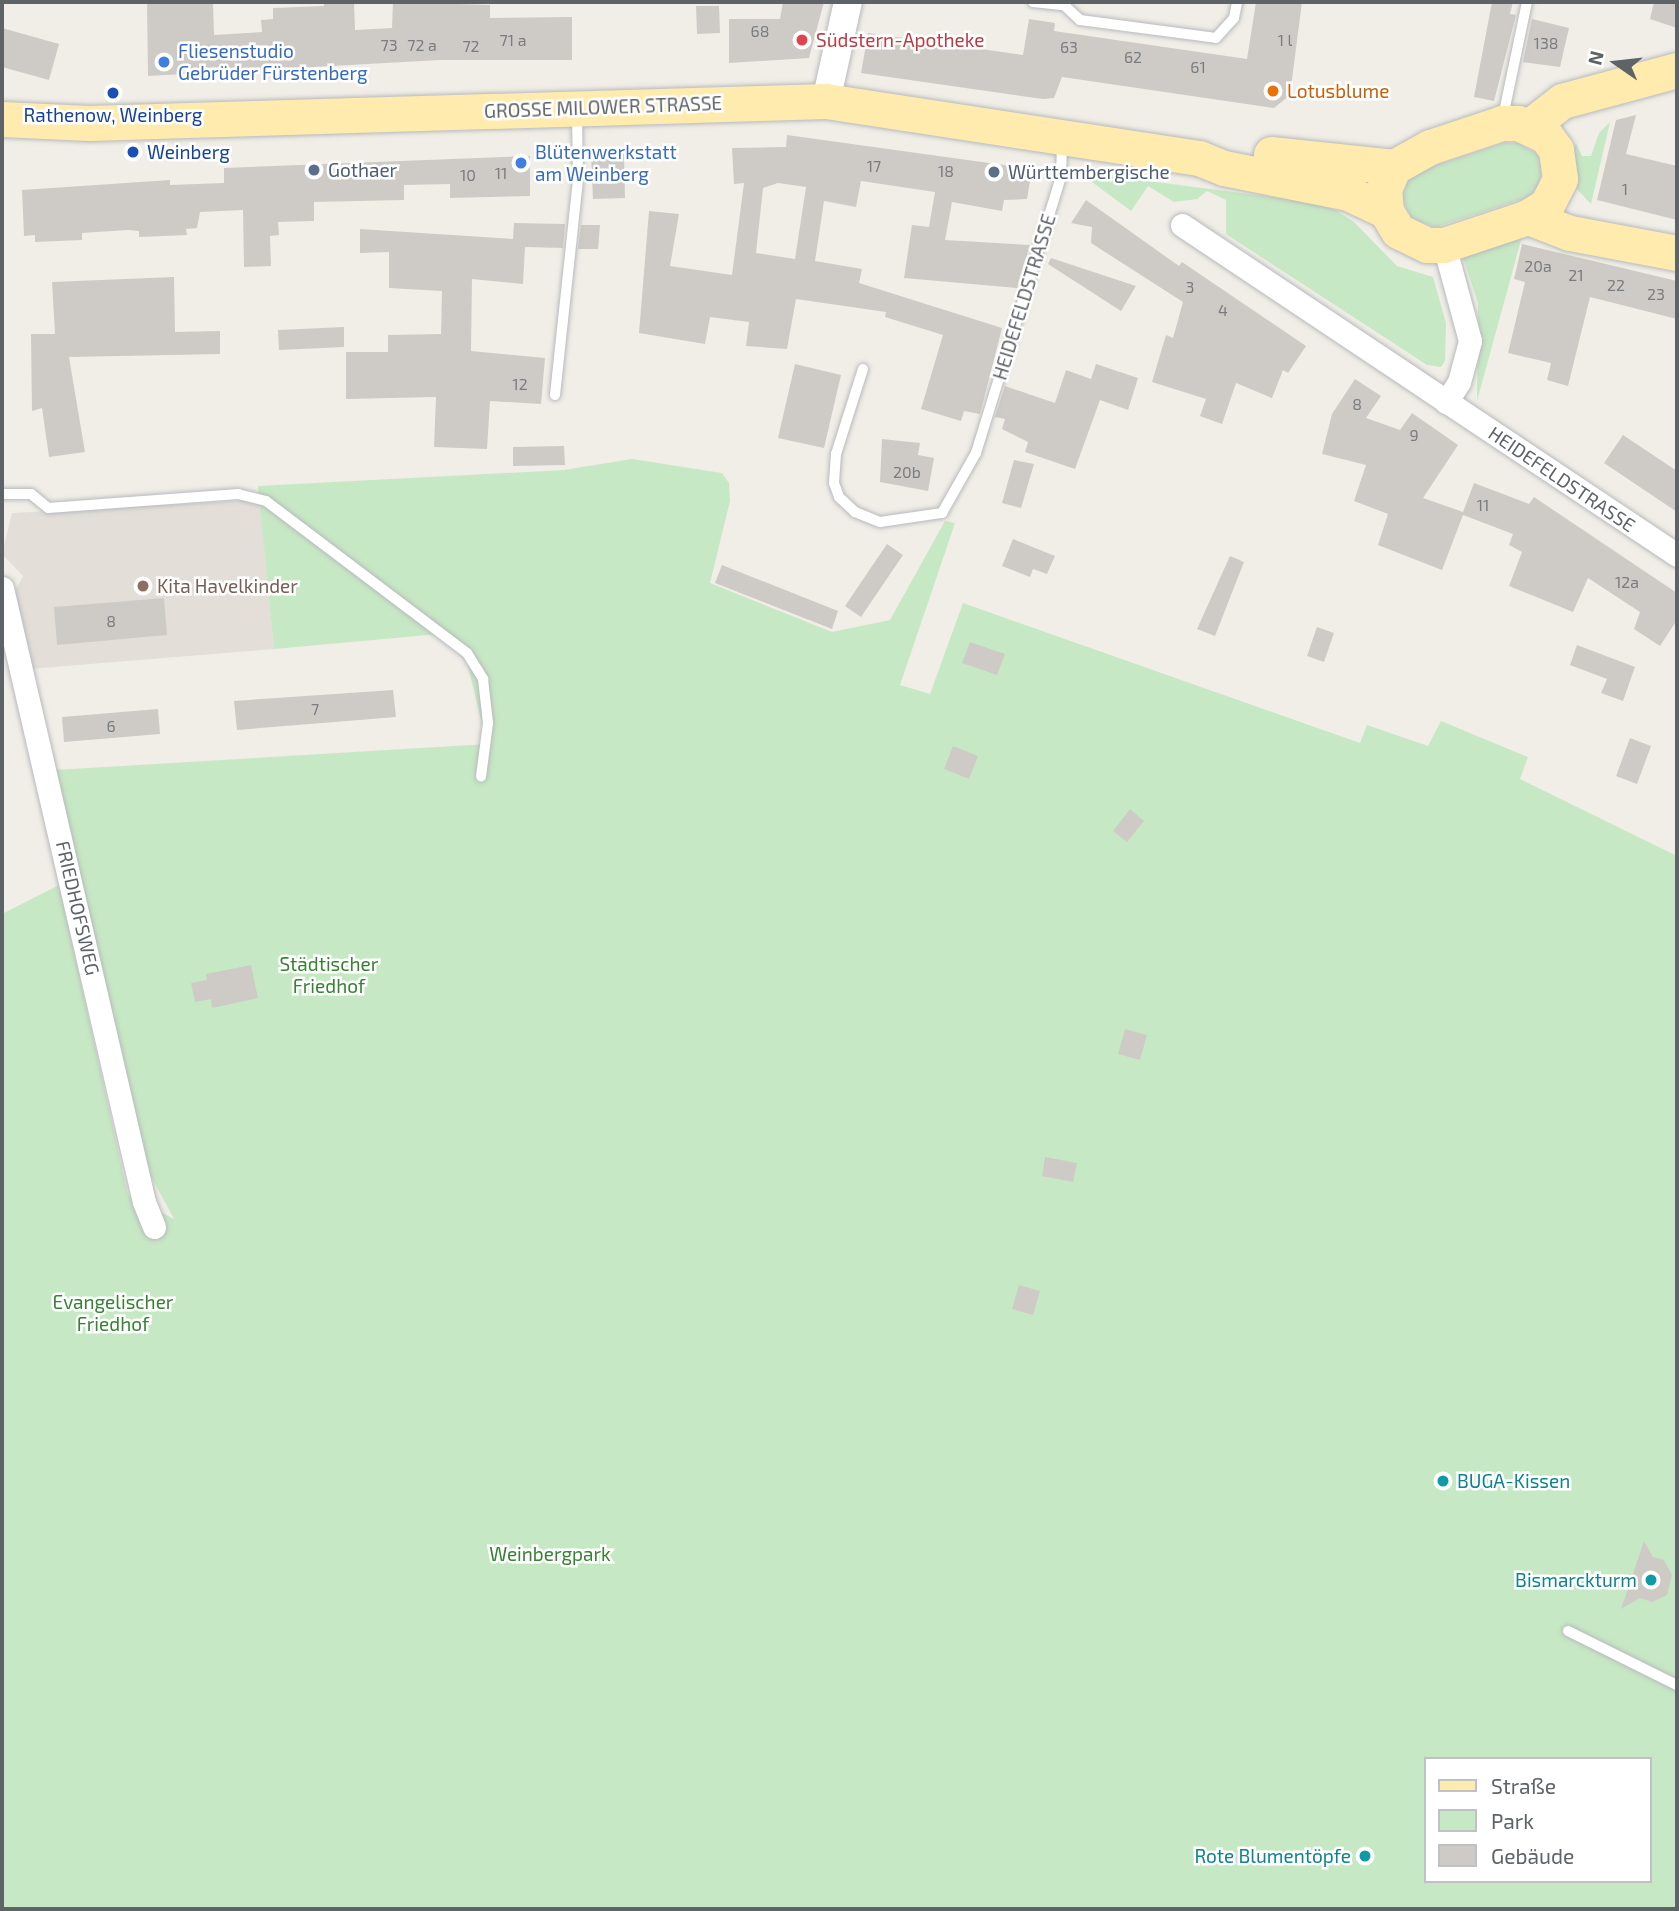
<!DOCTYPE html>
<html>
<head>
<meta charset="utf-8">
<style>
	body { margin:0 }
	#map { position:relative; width:1679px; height:1911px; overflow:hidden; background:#f1eee7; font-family:"Exo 2",sans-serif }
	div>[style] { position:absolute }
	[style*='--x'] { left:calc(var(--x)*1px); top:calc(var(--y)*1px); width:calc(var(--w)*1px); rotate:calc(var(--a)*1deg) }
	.education>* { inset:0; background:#e3dfd8 }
	.green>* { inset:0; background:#c7e8c4 }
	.building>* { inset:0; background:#cecbc6 }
	.roads { filter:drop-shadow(0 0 2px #b7babd) drop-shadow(0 0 2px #b7babd) }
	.service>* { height:10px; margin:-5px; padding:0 5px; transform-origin:5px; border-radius:5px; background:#fff }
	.minor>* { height:23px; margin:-11.5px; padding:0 11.5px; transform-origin:11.5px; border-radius:11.5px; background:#fff }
	.tertiary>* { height:28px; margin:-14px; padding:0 14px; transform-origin:14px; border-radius:14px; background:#fff }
	.primary>* { height:35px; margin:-17.5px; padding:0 17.5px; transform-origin:17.5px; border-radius:17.5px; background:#ffebae }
	.dots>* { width:19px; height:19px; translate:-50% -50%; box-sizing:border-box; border:4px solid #fff; border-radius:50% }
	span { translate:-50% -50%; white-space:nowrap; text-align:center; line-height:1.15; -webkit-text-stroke:5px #fff; paint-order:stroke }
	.number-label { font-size:16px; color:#7a7d7f }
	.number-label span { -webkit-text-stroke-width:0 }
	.health-label { font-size:19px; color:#be3a42 }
	.left { translate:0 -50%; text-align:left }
	.shop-label { font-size:19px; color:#366cbe }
	.food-label { font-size:19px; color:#c56008 }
	.street-label { font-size:19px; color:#5e6367 }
	.transit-label { font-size:19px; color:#164399 }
	.service-label { font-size:19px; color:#4e5e75 }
	.education-label { font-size:19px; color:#785e54 }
	.park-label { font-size:19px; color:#368233 }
	.culture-label { font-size:19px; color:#0d838f }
	.right { translate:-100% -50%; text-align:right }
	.frame { position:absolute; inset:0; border:4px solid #5e6367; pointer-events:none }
	.legend { position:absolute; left:1424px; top:1757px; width:228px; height:126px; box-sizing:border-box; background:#fff; border:2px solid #bfc1c2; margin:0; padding:9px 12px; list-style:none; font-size:21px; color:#5e6367 }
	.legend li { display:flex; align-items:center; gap:14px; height:35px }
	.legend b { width:35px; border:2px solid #bfc1c2 }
	.north { position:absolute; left:1581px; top:28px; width:70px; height:70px; -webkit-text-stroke:5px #fff; paint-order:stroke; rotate:284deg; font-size:19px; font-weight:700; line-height:28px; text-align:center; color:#5e6367 }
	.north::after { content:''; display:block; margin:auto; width:24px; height:32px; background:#5e6367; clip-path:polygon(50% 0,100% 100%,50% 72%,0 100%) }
</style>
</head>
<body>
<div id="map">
	<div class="education">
		<div style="clip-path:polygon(260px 500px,274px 649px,29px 669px,12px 597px,23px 576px,2px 554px,12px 513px)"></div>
	</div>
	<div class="green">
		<div style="clip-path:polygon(1610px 122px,1591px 204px,1574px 186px,1573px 152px,1576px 143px,1582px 156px,1591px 156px,1599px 133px)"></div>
		<div style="clip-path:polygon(1504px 143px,1518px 143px,1537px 154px,1542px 168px,1539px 184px,1529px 197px,1436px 227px,1411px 218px,1403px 199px,1407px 182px,1419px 171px)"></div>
		<div style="clip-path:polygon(1086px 173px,1310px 202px,1337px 211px,1354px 222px,1397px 266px,1433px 277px,1446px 323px,1445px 361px,1441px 367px,1427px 365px,1226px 234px,1226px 200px,1207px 191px,1197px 199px,1174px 202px,1148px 186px,1131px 211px,1084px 176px)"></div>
		<div style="clip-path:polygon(1523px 233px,1477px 401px,1478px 303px,1463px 257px,1483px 243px)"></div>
		<div style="clip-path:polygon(evenodd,632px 459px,722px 473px,729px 483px,730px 501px,710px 583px,832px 632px,890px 620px,945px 521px,955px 523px,900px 685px,930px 694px,963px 603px,1360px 743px,1367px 725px,1428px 746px,1441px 721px,1528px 757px,1520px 779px,1677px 856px,1677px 1909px,2px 1909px,2px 914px,59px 885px,128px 1195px,174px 1219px,147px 1169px,55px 770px,487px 744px,465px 654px,439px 634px,274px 649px,258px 486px,564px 470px,632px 459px,1425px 1759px,1649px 1759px,1649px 1881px,1425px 1881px,1425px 1759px)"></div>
	</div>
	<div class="building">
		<div style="clip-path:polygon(147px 2px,213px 2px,214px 35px,262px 32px,261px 20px,273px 19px,273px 8px,324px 6px,324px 2px,354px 2px,355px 30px,392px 28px,393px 2px,490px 5px,490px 18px,572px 17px,572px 60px,440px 60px,148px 76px)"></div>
		<div style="clip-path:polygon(783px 2px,824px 2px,809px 58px,729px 63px,729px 19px,780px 19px)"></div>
		<div style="clip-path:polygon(1256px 2px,1302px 2px,1290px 95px,1274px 108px,1062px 77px,1054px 98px,1043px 99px,861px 73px,868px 33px,1023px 55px,1029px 19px,1055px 23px,1054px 31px,1247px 59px)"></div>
		<div style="clip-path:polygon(1492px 2px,1513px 2px,1510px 14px,1516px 15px,1494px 101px,1474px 97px)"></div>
		<div style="clip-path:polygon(1654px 2px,1677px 2px,1677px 28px,1650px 19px)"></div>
		<div style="clip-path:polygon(696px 6px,719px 6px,720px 33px,697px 34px)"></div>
		<div style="clip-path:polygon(1532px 19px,1569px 28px,1560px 67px,1523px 62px)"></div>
		<div style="clip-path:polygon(2px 28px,59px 44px,49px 80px,2px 67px)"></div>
		<div style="clip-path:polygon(1636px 115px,1626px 154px,1677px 166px,1677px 220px,1597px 200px,1616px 120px)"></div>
		<div style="clip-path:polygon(evenodd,787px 135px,1032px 169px,1027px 199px,1004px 200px,1002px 211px,952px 202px,945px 240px,1030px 245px,1017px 288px,904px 278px,912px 225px,929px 227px,935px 192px,861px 181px,856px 207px,824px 201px,815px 261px,862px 269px,859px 283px,1002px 328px,980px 414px,964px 411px,961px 421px,921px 409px,943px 335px,885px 317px,886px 312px,796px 299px,787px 349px,746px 346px,749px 322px,710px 317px,705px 344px,639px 333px,649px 211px,679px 214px,670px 266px,732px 275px,744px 183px,734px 184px,732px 148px,786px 147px,787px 135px,778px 183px,806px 187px,795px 259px,756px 253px,763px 188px,778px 183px)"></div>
		<div style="clip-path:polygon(624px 154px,625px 198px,593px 199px,591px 155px)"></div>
		<div style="clip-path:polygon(530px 156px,530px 196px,450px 198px,450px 184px,404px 185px,404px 200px,314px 202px,314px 221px,278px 222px,279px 235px,270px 236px,271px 266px,244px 267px,243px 210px,200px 212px,197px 228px,186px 229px,187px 235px,139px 237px,139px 231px,128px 230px,82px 233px,82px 240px,35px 242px,35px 235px,24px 236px,22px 190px,170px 180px,170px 185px,224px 183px,224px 168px)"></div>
		<div style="clip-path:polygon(1086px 200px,1179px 266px,1182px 262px,1306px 346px,1288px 373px,1283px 370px,1272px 398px,1236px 383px,1222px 424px,1200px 416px,1206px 399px,1152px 382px,1166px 335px,1173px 338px,1183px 302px,1091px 243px,1092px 227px,1071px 223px)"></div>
		<div style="clip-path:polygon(514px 223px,565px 224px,563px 248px,525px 247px,523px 284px,472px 279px,471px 351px,545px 358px,541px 404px,490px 401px,487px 449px,434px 447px,436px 397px,346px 399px,346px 352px,388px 352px,388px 335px,441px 334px,442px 291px,389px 288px,389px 252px,360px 253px,360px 229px,513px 239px)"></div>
		<div style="clip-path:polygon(581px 225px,600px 225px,598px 249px,578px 249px)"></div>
		<div style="clip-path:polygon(1522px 244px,1677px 281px,1677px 319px,1590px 297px,1568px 386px,1547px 380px,1551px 363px,1508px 353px,1525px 282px,1514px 279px)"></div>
		<div style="clip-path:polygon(1051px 258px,1136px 286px,1121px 311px,1048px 264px)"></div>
		<div style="clip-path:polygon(174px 277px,175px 332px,220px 331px,220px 354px,69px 357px,85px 452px,49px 457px,42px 408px,32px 411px,31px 334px,55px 334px,52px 282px)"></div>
		<div style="clip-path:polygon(344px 327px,344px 347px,279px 350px,278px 330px)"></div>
		<div style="clip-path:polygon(795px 364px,841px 375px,824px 448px,778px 438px)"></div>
		<div style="clip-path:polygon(1096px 364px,1138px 378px,1128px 410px,1100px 400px,1075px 469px,1025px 452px,1028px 442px,1002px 429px,1005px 419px,995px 417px,1005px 386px,1055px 403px,1066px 370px,1091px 379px)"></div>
		<div style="clip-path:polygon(1355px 379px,1381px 396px,1366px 418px,1400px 430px,1412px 413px,1458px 445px,1423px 498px,1463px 512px,1474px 483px,1529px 504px,1534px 497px,1677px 593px,1677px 620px,1660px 646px,1634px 629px,1640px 612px,1588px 578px,1573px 612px,1509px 586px,1522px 552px,1509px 545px,1513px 534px,1463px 515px,1442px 570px,1378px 545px,1388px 514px,1354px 501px,1366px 465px,1322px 454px,1332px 414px)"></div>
		<div style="clip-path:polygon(1623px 435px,1677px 471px,1677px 512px,1604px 463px)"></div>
		<div style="clip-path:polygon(882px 439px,920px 443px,918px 455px,934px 458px,928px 491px,880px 482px)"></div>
		<div style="clip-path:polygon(564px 446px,565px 465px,513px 466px,513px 447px)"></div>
		<div style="clip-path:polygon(1014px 460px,1034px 464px,1021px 508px,1002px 503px)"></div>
		<div style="clip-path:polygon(1013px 539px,1055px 556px,1047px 574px,1033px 569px,1030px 577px,1002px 566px)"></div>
		<div style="clip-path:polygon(887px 544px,903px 555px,861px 617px,845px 606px)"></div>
		<div style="clip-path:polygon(1230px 556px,1244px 562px,1215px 636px,1197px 629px)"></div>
		<div style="clip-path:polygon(722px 565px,838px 611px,832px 629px,715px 583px)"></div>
		<div style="clip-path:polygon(164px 598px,167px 635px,57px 645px,54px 607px)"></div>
		<div style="clip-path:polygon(1317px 627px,1334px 633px,1324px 662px,1307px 656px)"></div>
		<div style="clip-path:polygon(970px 642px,1005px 654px,997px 675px,962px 663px)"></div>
		<div style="clip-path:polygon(1577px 645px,1635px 667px,1623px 701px,1601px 693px,1607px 679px,1570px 665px)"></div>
		<div style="clip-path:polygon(393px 690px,396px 717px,237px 730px,234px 701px)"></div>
		<div style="clip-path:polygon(158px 709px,160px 734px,64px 742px,62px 717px)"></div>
		<div style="clip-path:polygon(1630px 738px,1651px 746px,1637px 784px,1616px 776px)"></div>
		<div style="clip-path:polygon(953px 746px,978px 756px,969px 779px,944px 769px)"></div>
		<div style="clip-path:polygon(1130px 809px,1144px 821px,1127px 842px,1113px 831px)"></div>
		<div style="clip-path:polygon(251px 965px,258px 998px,212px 1008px,211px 999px,195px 1002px,191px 983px,207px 980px,206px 974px)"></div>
		<div style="clip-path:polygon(1125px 1029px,1147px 1035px,1140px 1060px,1118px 1054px)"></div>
		<div style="clip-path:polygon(1045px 1157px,1077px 1163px,1073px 1182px,1042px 1176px)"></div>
		<div style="clip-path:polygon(1019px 1285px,1040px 1291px,1033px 1315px,1012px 1309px)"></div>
		<div style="clip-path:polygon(1644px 1541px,1653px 1557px,1664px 1560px,1672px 1575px,1667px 1595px,1652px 1602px,1640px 1598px,1621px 1609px)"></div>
	</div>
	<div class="roads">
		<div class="service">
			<div style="--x:1033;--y:2;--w:31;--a:6"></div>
			<div style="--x:1064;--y:5;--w:22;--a:43"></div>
			<div style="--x:1080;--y:20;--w:137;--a:7.5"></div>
			<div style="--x:1216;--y:38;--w:27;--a:-48"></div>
			<div style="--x:1234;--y:18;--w:16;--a:-79"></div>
			<div style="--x:1503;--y:117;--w:117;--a:-78.2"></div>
			<div style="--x:863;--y:369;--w:89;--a:107.6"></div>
			<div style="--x:836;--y:454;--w:29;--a:94"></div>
			<div style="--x:834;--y:483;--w:15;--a:70"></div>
			<div style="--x:839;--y:497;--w:22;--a:43"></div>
			<div style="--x:855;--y:512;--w:27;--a:22"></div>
			<div style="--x:880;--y:522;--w:63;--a:-8.3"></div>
			<div style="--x:942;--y:513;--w:69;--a:-60.5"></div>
			<div style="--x:976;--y:453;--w:290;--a:-72.9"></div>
			<div style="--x:1061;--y:176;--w:35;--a:-88"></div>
			<div style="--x:555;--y:395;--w:218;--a:-83.9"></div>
			<div style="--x:578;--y:178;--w:64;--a:-90.9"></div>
			<div style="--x:2;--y:494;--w:29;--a:0"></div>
			<div style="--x:31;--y:494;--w:22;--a:39"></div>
			<div style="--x:48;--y:508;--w:191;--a:-4.2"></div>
			<div style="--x:238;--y:494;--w:29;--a:14"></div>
			<div style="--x:266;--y:501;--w:252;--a:37.1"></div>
			<div style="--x:467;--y:653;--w:31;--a:58"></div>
			<div style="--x:483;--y:679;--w:44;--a:83.5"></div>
			<div style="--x:488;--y:723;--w:54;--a:97.4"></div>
			<div style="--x:1568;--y:1631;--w:122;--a:26.4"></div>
		</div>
		<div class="minor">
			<div style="--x:1182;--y:225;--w:595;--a:33.69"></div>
			<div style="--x:1444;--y:245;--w:99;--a:74.8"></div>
			<div style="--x:1470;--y:341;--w:42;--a:105"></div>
			<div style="--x:1459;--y:382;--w:24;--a:123"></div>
			<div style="--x:2;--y:588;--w:630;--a:76.98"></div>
			<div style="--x:144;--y:1202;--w:27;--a:68"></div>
		</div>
		<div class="tertiary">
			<div style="--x:826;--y:101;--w:101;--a:-77.5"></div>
		</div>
		<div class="primary">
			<div style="--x:2;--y:119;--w:87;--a:2.6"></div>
			<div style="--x:89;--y:123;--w:737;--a:-1.71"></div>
			<div style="--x:826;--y:101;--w:377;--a:8.7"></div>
			<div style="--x:1199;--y:158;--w:27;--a:22"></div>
			<div style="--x:1224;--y:168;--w:126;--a:11.4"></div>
			<div style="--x:1348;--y:193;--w:42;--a:25.3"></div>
			<div style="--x:1530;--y:126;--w:41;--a:-38"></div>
			<div style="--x:1562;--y:101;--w:119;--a:-15.1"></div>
			<div style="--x:1271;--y:154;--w:124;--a:6"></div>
			<div style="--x:1394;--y:167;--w:41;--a:-29.1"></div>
			<div style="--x:1430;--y:147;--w:76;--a:-18.4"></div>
			<div style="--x:1502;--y:123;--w:16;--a:0"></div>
			<div style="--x:1518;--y:123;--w:31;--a:25"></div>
			<div style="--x:1546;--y:136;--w:17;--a:54"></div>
			<div style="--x:1556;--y:150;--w:29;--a:82"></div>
			<div style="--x:1560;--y:179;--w:29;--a:117"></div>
			<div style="--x:1547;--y:205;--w:22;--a:148"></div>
			<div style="--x:1528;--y:217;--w:89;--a:161.6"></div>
			<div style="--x:1444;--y:245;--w:17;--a:180"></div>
			<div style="--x:1427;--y:245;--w:32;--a:-154"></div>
			<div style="--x:1398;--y:231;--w:23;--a:-121"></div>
			<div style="--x:1386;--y:211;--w:22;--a:-95"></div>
			<div style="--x:1384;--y:189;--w:24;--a:-66"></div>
			<div style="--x:1528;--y:217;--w:45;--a:20.9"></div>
			<div style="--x:1570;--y:233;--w:109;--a:10.6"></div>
		</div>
	</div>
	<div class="dots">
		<div style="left:802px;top:40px;background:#e0444e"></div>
		<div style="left:164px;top:62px;background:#3f7fe0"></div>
		<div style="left:1273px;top:91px;background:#e8710a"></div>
		<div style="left:113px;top:93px;background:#1a4fb4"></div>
		<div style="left:133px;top:152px;background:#1a4fb4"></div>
		<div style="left:521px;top:163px;background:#3f7fe0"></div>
		<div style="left:314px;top:170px;background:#5c6f8a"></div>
		<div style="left:994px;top:172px;background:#5c6f8a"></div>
		<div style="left:143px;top:586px;background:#8d6e63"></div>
		<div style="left:1443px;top:1481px;background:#0f9aa8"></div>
		<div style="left:1651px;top:1580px;background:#0f9aa8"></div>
		<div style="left:1365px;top:1856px;background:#0f9aa8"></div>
	</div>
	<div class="number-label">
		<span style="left:760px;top:31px">68</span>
		<span style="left:513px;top:40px">71 a</span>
		<span style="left:1285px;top:40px">1 l</span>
		<span style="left:1546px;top:43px">138</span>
		<span style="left:389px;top:45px">73</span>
		<span style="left:422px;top:45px">72 a</span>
		<span style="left:471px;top:46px">72</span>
		<span style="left:1069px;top:47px">63</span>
		<span style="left:1133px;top:57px">62</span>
		<span style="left:1198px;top:67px">61</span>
		<span style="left:874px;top:166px">17</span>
		<span style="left:946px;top:171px">18</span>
		<span style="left:501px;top:173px">11</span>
		<span style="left:468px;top:175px">10</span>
		<span style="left:1625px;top:189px">1</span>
		<span style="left:1538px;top:266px">20a</span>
		<span style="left:1576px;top:275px">21</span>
		<span style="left:1616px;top:285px">22</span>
		<span style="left:1190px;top:287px">3</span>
		<span style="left:1656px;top:294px">23</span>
		<span style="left:1223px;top:310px">4</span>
		<span style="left:520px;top:384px">12</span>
		<span style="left:1357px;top:404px">8</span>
		<span style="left:1414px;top:435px">9</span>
		<span style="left:907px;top:472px">20b</span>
		<span style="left:1483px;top:505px">11</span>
		<span style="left:1627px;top:582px">12a</span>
		<span style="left:111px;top:621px">8</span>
		<span style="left:315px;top:709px">7</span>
		<span style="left:111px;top:726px">6</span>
	</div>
	<div class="health-label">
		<span class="left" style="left:816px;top:40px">Südstern-Apotheke</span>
	</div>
	<div class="shop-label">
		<span class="left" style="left:178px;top:62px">Fliesenstudio<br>Gebrüder Fürstenberg</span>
		<span class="left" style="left:535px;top:163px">Blütenwerkstatt<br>am Weinberg</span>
	</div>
	<div class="food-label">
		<span class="left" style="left:1287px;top:91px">Lotusblume</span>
	</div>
	<div class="street-label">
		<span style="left:603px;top:107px;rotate:-2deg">GROSSE MILOWER STRASSE</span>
		<span style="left:1024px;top:297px;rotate:-73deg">HEIDEFELDSTRASSE</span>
		<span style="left:1562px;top:479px;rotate:34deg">HEIDEFELDSTRASSE</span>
		<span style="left:78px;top:908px;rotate:77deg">FRIEDHOFSWEG</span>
	</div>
	<div class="transit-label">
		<span style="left:113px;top:115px">Rathenow, Weinberg</span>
		<span class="left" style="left:147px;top:152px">Weinberg</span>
	</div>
	<div class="service-label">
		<span class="left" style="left:328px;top:170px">Gothaer</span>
		<span class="left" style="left:1008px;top:172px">Württembergische</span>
	</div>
	<div class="education-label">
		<span class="left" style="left:157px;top:586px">Kita Havelkinder</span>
	</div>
	<div class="park-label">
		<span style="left:329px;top:975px">Städtischer<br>Friedhof</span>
		<span style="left:113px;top:1313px">Evangelischer<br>Friedhof</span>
		<span style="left:550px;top:1554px">Weinbergpark</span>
	</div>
	<div class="culture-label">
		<span class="left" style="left:1457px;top:1481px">BUGA-Kissen</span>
		<span class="right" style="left:1637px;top:1580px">Bismarckturm</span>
		<span class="right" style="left:1351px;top:1856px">Rote Blumentöpfe</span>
	</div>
	<div class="frame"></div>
	<ul class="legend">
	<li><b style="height:9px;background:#ffebae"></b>Straße</li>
	<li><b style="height:19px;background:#c7e8c4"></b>Park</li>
	<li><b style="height:19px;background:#cecbc6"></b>Gebäude</li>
	</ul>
	<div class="north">N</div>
</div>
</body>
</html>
